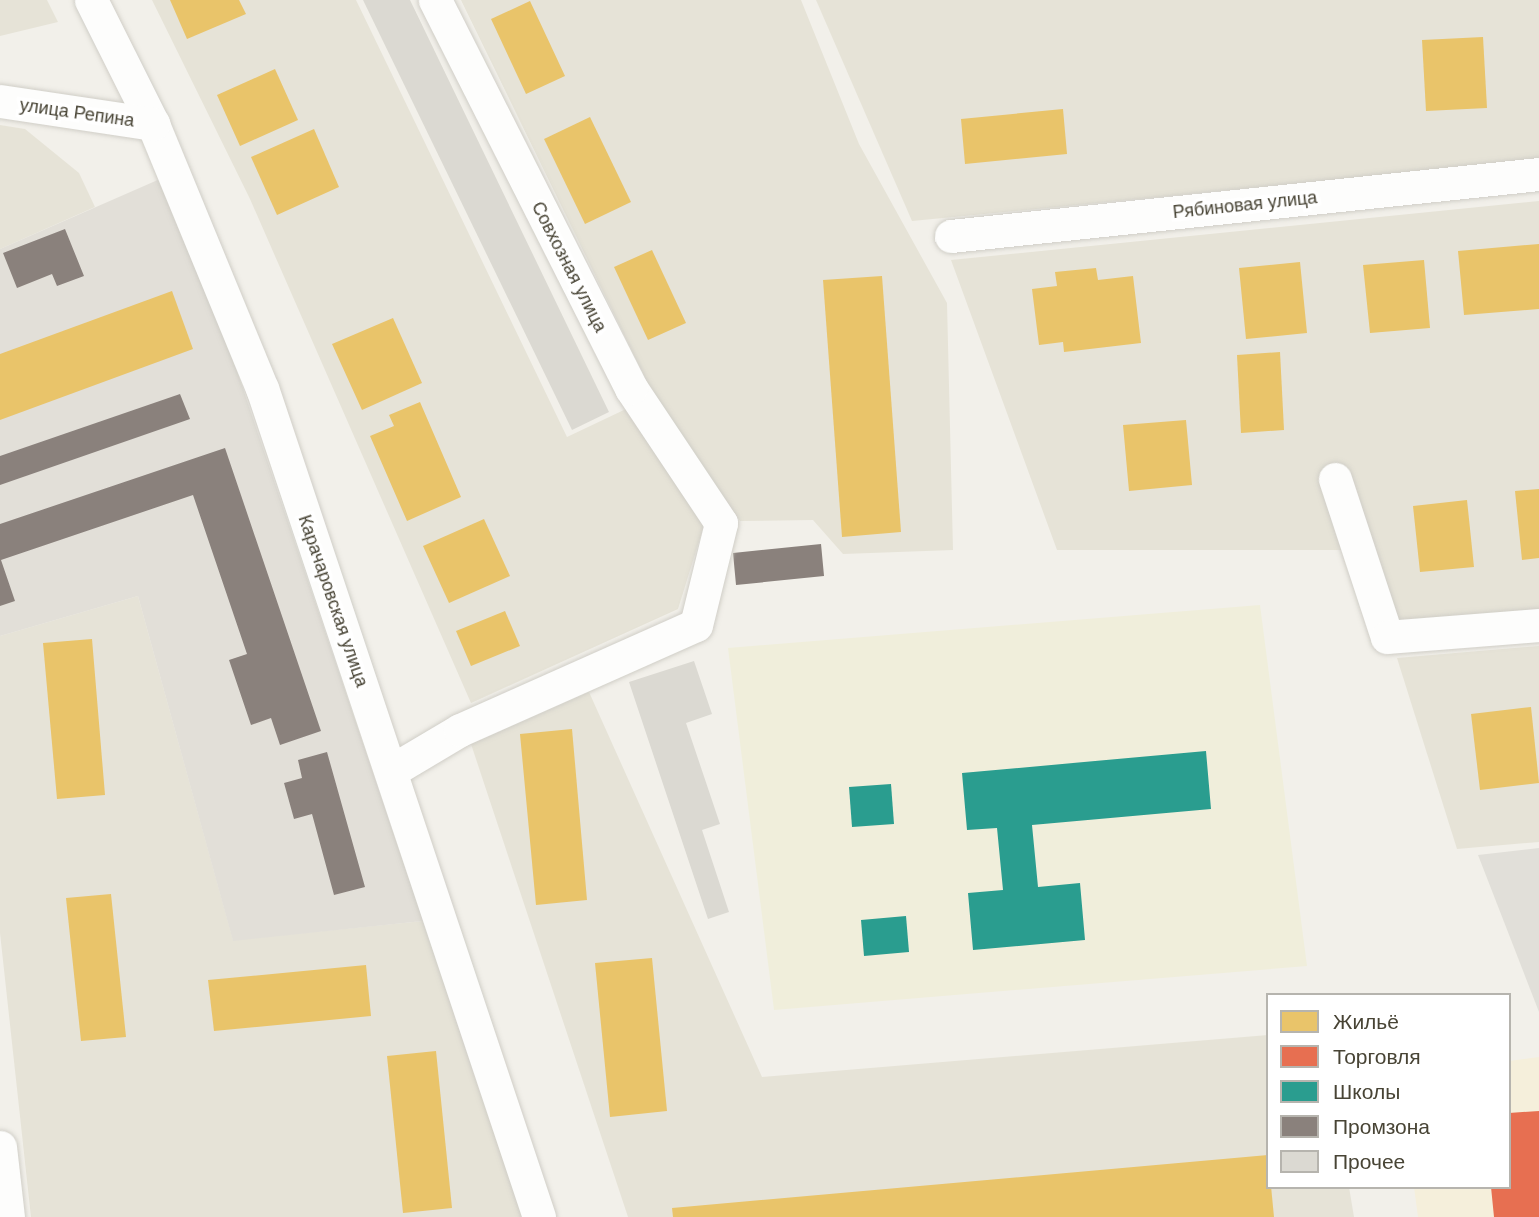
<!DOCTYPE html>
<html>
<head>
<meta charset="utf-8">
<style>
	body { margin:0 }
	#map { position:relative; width:1539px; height:1217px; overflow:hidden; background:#f2f0ea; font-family:Arial,sans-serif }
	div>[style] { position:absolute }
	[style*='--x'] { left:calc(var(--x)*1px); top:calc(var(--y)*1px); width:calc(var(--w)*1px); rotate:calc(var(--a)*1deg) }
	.residential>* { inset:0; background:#e6e3d7 }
	.commercial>* { inset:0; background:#f5efdb }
	.industrial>* { inset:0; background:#e2dfd8 }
	.education>* { inset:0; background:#f0eedb }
	.parking>* { inset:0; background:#e1dfd9 }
	.homes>* { inset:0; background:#e9c46a }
	.shops>* { inset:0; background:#e76f51 }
	.schools>* { inset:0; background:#2a9d8f }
	.industry>* { inset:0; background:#8a817c }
	.building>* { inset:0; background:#dbd9d2 }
	.roads { filter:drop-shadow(0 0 2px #d0cec7) drop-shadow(0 0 2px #d0cec7) }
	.minor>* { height:33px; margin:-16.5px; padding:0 16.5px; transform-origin:16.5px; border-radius:16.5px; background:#fdfdfc }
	span { translate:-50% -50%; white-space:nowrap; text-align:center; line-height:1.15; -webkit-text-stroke:7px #fff; paint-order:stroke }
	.street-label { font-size:18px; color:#484435 }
	.legend { position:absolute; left:1266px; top:993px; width:245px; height:196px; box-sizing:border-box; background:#fff; border:2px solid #b6b4ae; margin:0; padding:9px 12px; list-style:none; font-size:21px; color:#484435 }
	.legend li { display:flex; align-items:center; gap:14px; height:35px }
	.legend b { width:35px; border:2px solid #b6b4ae }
</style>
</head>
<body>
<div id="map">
	<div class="residential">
		<div style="clip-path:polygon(0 0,47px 0,58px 22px,0 36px)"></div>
		<div style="clip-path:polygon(152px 0,356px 0,567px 437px,626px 409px,705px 522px,678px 609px,471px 703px,250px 199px)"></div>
		<div style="clip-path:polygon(461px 0,801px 0,859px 144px,947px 303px,953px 550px,843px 554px,813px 520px,740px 521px,654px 396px)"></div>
		<div style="clip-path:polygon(816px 0,1539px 0,1539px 160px,912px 221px)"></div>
		<div style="clip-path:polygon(0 125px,25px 129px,79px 173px,95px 207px,0 249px)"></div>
		<div style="clip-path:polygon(1539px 201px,1539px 610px,1397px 622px,1376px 550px,1057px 550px,951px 260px)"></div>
		<div style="clip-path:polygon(138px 596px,233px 940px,423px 921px,522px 1217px,31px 1217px,0 933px,0 636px)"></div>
		<div style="clip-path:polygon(1539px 646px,1539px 842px,1457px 849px,1397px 658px)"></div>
		<div style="clip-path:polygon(589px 692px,762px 1077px,1268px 1035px,1268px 1187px,1349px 1187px,1354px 1217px,628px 1217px,471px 744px)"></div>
	</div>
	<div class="commercial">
		<div style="clip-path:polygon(1539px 1057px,1539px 1217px,1418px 1217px,1414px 1187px,1509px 1187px,1509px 1061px)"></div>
	</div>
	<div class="industrial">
		<div style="clip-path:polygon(160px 179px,195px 247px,423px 921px,233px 941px,138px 596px,0 636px,0 249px)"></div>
	</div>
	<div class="education">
		<div style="clip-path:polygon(1260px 605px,1307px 966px,774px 1010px,728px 648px)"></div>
	</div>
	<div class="parking">
		<div style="clip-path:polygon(1539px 848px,1539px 1012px,1478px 855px)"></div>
	</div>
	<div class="homes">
		<div style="clip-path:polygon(170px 0,239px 0,246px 14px,187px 39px)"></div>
		<div style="clip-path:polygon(530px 1px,565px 76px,526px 94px,491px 19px)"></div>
		<div style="clip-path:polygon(1483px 37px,1487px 108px,1426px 111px,1422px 40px)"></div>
		<div style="clip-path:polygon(275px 69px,298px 120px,240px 146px,217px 95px)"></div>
		<div style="clip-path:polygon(1063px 109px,1067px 154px,965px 164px,961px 119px)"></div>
		<div style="clip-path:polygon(590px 117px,631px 202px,585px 224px,544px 139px)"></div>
		<div style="clip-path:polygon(314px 129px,339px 187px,277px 215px,251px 157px)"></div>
		<div style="clip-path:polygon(1539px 244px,1539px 309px,1464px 315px,1458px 251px)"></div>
		<div style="clip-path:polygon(652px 250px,686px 323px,648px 340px,614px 267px)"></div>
		<div style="clip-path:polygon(1424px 260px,1430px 328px,1370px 333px,1363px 265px)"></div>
		<div style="clip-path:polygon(1300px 262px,1307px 333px,1246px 339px,1239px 268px)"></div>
		<div style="clip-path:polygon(1096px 268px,1098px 280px,1133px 276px,1141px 343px,1064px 352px,1063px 342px,1039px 345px,1032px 289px,1057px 286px,1055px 272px)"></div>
		<div style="clip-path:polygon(882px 276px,901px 532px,842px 537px,823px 280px)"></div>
		<div style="clip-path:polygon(172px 291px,193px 349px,0 420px,0 354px)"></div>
		<div style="clip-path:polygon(393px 318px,422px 383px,362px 410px,332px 344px)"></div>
		<div style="clip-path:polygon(1280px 352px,1284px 430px,1241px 433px,1237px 355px)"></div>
		<div style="clip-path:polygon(420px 402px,461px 497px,407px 521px,370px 436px,394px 426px,389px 415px)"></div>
		<div style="clip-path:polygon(1186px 420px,1192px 485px,1129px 491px,1123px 425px)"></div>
		<div style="clip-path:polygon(1539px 489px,1539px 558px,1522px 560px,1515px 491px)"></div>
		<div style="clip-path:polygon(1467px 500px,1474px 567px,1420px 572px,1413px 506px)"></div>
		<div style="clip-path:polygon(484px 519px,510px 576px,449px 603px,423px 546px)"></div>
		<div style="clip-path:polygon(505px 611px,520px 646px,471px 666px,456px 631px)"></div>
		<div style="clip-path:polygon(92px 639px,105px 795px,57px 799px,43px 643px)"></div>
		<div style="clip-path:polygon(1531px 707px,1539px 783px,1480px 790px,1471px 714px)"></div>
		<div style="clip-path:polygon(572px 729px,587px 900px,536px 905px,520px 734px)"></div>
		<div style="clip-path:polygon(111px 894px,126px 1037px,81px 1041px,66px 898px)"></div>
		<div style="clip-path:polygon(652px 958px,667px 1111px,610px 1117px,595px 963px)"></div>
		<div style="clip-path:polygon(366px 965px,371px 1016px,214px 1031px,208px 980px)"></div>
		<div style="clip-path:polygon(436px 1051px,452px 1208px,403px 1213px,387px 1056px)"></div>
		<div style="clip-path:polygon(1268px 1155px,1274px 1217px,673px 1217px,672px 1208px)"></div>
	</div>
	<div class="shops">
		<div style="clip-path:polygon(1539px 1111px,1539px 1217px,1494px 1217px,1491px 1187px,1509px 1187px,1509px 1113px)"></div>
	</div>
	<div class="schools">
		<div style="clip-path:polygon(1206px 751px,1211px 809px,1032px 825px,1038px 887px,1080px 883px,1085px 940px,973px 950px,968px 893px,1003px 890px,997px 828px,967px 830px,962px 773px)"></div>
		<div style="clip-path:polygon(891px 784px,894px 824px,852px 827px,849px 787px)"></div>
		<div style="clip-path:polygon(906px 916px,909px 952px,864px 956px,861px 920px)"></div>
	</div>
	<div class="industry">
		<div style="clip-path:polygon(65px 229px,84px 276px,57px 286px,52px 274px,17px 288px,3px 253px)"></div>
		<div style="clip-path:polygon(180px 394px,190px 419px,0 485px,0 456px)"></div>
		<div style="clip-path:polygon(225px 448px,321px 731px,280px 745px,271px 718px,251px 725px,229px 660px,247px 654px,193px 495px,1px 560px,15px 601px,0 606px,0 524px)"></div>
		<div style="clip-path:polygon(821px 544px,824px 576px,736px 585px,733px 553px)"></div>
		<div style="clip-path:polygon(327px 752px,365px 887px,334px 895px,312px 814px,294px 819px,284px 783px,302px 778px,298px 760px)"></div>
	</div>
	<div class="building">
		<div style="clip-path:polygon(363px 0,410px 0,609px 412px,572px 430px)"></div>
		<div style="clip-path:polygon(694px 661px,712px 714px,686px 723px,720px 824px,702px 830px,729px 912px,708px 919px,629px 682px)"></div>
	</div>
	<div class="roads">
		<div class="minor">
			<div style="--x:91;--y:0;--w:139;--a:63.4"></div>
			<div style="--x:153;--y:124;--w:286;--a:67.6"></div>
			<div style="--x:262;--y:388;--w:874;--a:71.52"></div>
			<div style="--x:0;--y:101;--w:155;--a:8.5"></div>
			<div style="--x:951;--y:236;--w:591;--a:-6.02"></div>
			<div style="--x:1335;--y:479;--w:166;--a:71.8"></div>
			<div style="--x:1387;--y:637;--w:152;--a:-4.5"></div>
			<div style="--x:391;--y:771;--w:80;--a:-30.7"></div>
			<div style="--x:460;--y:730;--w:258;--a:-24"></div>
			<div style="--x:696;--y:625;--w:105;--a:-76.2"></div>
			<div style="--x:721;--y:523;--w:162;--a:-123.7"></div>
			<div style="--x:631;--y:388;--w:435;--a:-116.8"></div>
			<div style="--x:0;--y:1147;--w:70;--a:83.5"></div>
		</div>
	</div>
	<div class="street-label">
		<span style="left:77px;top:113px;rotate:8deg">улица Репина</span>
		<span style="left:1245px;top:205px;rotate:-6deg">Рябиновая улица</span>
		<span style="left:569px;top:267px;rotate:63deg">Совхозная улица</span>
		<span style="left:333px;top:601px;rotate:71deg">Карачаровская улица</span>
	</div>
	<ul class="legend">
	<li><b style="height:19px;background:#e9c46a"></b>Жильё</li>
	<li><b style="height:19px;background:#e76f51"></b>Торговля</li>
	<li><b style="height:19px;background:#2a9d8f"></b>Школы</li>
	<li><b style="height:19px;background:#8a817c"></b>Промзона</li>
	<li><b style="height:19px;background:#dbd9d2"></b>Прочее</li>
	</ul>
</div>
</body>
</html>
